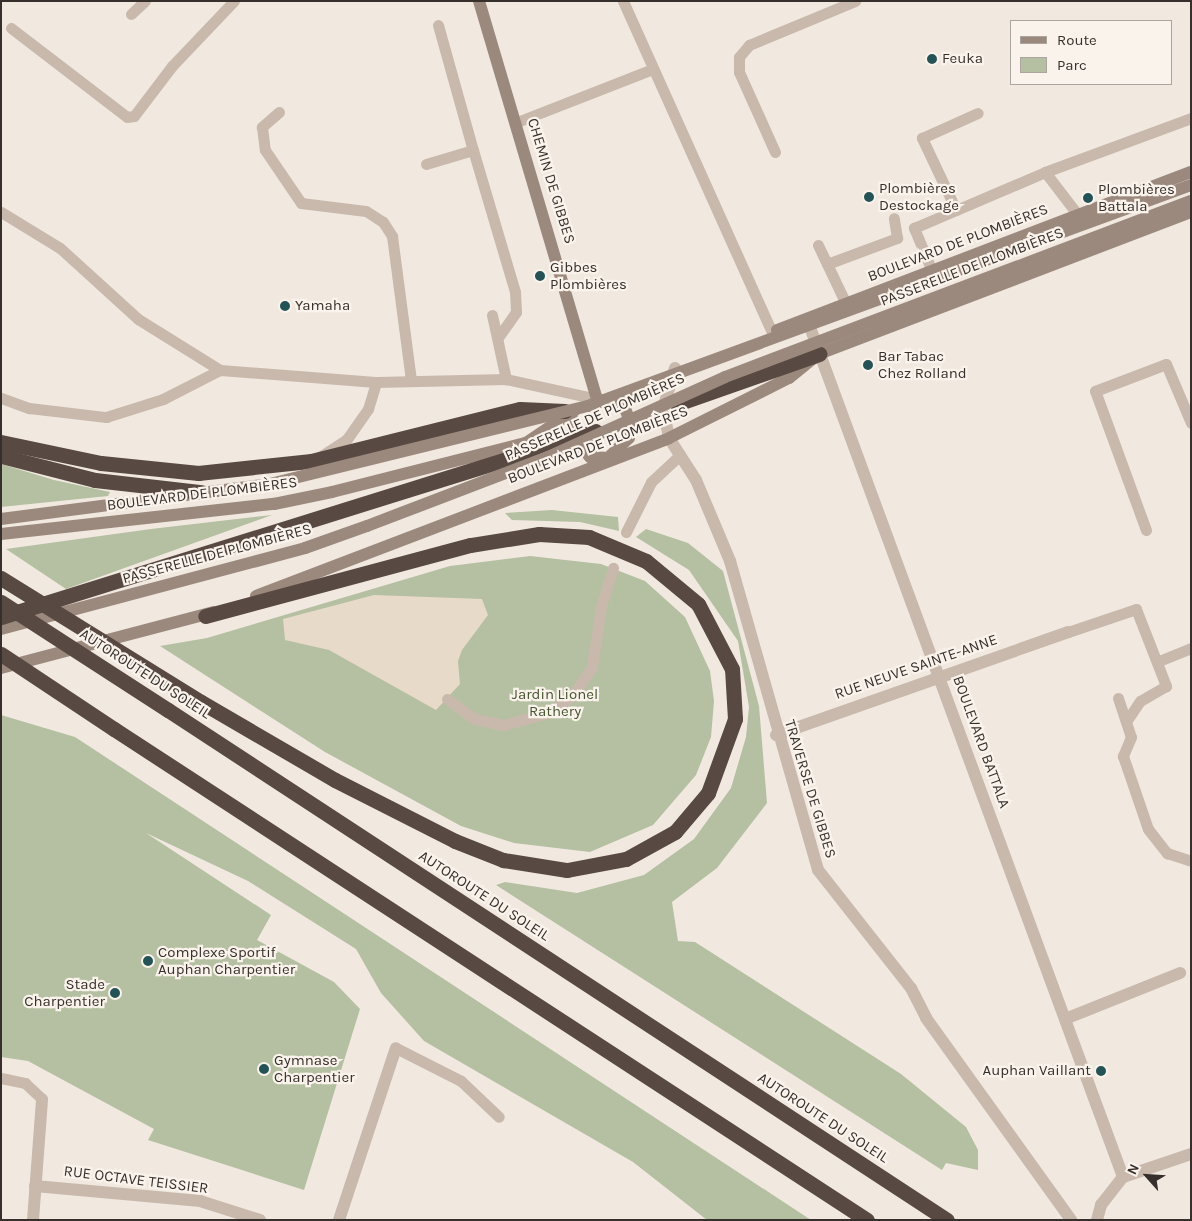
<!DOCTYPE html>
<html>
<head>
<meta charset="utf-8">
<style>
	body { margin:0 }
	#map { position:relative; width:1192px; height:1221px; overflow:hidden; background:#f1e9e0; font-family:Karla,sans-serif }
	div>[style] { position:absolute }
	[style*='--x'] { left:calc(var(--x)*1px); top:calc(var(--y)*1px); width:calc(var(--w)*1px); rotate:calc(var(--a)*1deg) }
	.green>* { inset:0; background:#b5bfa1 }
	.plaza>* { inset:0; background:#e8dac8 }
	.lane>* { height:11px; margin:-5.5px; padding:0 5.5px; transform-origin:5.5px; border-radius:5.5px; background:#c9b9ac }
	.street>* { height:12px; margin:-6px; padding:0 6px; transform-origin:6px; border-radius:6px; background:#c9b9ac }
	.secondary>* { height:12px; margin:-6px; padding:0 6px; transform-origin:6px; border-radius:6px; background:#9c897e }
	.highway>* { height:15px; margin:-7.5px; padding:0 7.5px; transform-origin:7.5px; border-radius:7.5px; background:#584942 }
	.secondary-bridge>* { height:12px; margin:-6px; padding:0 6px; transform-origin:6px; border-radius:6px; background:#9c897e }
	.highway-bridge>* { height:15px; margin:-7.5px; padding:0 7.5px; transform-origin:7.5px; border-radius:7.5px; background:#584942 }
	.dots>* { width:14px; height:14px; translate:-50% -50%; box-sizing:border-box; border:2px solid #f9f3ec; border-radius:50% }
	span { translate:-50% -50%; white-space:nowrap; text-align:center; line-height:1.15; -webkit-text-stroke:4.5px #f9f3ec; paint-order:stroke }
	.poi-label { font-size:15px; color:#372f2b }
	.left { translate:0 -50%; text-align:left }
	.right { translate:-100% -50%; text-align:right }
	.street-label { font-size:15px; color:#372f2b }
	.park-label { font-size:15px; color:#475430 }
	.frame { position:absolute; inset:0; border:2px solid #372f2b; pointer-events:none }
	.legend { position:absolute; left:1010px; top:20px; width:162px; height:65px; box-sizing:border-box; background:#f9f3ec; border:1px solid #aba59f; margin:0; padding:6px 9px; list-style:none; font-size:15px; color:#372f2b }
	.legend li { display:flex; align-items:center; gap:10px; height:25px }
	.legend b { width:25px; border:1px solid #aba59f }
	.north { position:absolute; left:1122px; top:1151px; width:50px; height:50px; -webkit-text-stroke:4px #f9f3ec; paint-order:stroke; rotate:296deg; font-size:14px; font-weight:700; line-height:20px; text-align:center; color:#372f2b }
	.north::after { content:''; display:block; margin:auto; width:18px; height:22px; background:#372f2b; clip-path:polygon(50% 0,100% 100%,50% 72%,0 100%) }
</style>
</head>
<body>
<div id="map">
	<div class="green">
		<div style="clip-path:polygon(1px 464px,54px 480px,110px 492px,108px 496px,1px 507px)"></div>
		<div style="clip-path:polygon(552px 510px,618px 517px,619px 531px,580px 522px,512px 520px,505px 513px)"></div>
		<div style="clip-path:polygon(272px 515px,66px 589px,6px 549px,151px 529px)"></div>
		<div style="clip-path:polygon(646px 529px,688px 543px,723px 571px,759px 706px,767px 803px,717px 868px,672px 902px,678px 941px,695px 942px,901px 1074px,966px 1127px,978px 1150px,978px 1170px,946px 1163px,942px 1170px,496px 885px,505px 882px,577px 893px,644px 875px,694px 839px,731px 788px,746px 737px,749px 707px,738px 641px,689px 570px,636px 537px)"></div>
		<div style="clip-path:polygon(530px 556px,601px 564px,645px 581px,685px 617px,710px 671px,714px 701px,711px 737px,696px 775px,653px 825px,590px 852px,514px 843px,461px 826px,325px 752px,160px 646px,207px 638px,450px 566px)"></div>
		<div style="clip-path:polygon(1px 715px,75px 737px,811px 1220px,707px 1220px,633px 1162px,424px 1041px,381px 993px,356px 949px,248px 881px,146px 833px,271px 915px,257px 940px,334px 982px,360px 1009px,304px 1190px,148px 1140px,154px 1129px,28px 1061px,1px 1057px)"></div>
	</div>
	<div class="plaza">
		<div style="clip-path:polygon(374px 595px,482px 599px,488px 615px,462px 650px,458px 661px,460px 684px,436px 710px,329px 650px,285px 640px,283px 619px)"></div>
	</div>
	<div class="lane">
		<div style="--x:623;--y:1;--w:363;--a:65.8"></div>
		<div style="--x:131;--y:14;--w:19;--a:-43"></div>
		<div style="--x:438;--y:25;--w:130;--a:74.4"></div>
		<div style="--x:11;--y:28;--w:146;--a:37.5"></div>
		<div style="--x:127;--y:117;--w:7;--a:-8"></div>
		<div style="--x:134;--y:116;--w:63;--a:-52.8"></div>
		<div style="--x:172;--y:66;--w:90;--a:-46.4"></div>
		<div style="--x:279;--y:112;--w:23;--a:139"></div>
		<div style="--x:262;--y:127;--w:23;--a:83"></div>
		<div style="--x:265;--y:150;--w:64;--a:55.8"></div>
		<div style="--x:301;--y:203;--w:65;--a:7"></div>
		<div style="--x:366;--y:211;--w:20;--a:33"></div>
		<div style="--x:383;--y:222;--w:17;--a:57"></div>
		<div style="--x:392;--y:236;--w:145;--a:82.5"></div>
		<div style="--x:517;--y:122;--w:146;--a:-21.3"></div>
		<div style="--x:775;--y:152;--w:88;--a:-114.2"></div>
		<div style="--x:739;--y:72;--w:15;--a:-90"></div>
		<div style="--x:739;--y:57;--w:16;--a:-50"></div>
		<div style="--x:749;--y:45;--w:115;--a:-22.5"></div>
		<div style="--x:426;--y:164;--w:49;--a:-16.6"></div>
		<div style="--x:473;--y:150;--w:148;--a:73.5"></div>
		<div style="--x:515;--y:292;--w:20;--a:87"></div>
		<div style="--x:516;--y:312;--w:32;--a:125"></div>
		<div style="--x:1045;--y:172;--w:156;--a:-20.3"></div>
		<div style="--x:956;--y:210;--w:80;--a:-115.3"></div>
		<div style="--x:922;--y:138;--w:61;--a:-24.1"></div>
		<div style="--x:1;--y:212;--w:69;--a:31.4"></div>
		<div style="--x:60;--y:248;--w:105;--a:42.3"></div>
		<div style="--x:138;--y:319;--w:97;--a:31.9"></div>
		<div style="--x:220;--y:370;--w:156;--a:4.4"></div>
		<div style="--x:376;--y:382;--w:130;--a:-1.3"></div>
		<div style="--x:506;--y:379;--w:93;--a:12.4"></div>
		<div style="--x:818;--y:245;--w:65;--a:64.6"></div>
		<div style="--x:827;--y:264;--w:75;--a:-20.4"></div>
		<div style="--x:897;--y:238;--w:20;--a:-99"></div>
		<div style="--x:932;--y:271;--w:47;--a:-112.7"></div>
		<div style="--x:914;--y:228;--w:142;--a:-23.1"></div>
		<div style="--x:1045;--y:172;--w:54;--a:52.5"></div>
		<div style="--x:492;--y:315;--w:66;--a:77.7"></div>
		<div style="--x:1;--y:398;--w:30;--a:20"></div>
		<div style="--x:29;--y:408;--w:78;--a:6.7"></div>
		<div style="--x:106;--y:417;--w:60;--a:-17.5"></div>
		<div style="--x:163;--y:399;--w:64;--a:-27"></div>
		<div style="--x:321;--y:456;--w:31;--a:-33"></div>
		<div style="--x:347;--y:439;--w:37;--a:-55"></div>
		<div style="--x:368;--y:409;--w:28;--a:-73"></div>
		<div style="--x:1146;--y:530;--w:148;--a:-110.1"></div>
		<div style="--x:1095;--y:391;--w:76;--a:-20.8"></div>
		<div style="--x:1166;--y:364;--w:64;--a:67"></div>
		<div style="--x:626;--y:532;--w:56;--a:-63.4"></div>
		<div style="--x:651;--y:482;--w:40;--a:-43"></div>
		<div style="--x:1068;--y:632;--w:72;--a:-18.7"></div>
		<div style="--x:1136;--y:609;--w:83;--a:68.7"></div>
		<div style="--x:1166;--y:686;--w:30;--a:150"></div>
		<div style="--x:1140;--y:701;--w:25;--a:124"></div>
		<div style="--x:1159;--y:661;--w:35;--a:-22"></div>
		<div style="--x:1118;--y:698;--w:41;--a:71.6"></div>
		<div style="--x:1131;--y:737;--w:21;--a:113"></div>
		<div style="--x:1123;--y:756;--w:77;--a:71.1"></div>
		<div style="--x:1148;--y:829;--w:31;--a:52"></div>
		<div style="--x:1167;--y:853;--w:25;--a:18"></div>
		<div style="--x:447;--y:699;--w:34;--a:36"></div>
		<div style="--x:475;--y:719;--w:29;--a:12"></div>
		<div style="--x:503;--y:725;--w:47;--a:-14.9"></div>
		<div style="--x:548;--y:713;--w:29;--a:-35"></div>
		<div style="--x:572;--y:696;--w:35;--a:-55"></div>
		<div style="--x:592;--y:667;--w:61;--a:-81.5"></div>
		<div style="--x:601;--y:607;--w:41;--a:-72.9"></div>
		<div style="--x:396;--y:1048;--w:73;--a:26.9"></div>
		<div style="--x:461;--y:1081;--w:52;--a:43.5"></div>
		<div style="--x:1;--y:1078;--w:25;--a:12"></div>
		<div style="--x:25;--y:1083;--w:23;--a:43"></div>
	</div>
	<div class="street">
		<div style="--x:807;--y:319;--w:914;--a:69.78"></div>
		<div style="--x:675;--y:368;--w:43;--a:106.3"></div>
		<div style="--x:663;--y:409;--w:30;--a:78"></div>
		<div style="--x:669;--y:438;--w:50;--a:57.3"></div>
		<div style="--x:696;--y:480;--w:88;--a:67.2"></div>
		<div style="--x:730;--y:561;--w:321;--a:74.1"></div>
		<div style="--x:818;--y:870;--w:150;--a:51.8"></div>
		<div style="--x:911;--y:988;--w:34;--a:63"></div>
		<div style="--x:926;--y:1018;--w:249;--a:54.3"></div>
		<div style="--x:776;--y:735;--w:310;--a:-19.4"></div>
		<div style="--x:1065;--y:1019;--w:124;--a:-21.8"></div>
		<div style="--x:1123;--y:1177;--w:72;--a:-18.7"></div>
		<div style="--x:35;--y:1186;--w:166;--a:5.2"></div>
		<div style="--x:200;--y:1201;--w:63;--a:17.6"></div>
		<div style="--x:33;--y:1220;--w:121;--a:-85.7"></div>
		<div style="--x:339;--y:1220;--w:181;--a:-71.7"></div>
		<div style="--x:1097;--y:1220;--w:16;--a:-75"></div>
		<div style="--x:1101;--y:1205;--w:36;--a:-52"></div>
	</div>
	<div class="secondary">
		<div style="--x:479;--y:1;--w:415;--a:73.5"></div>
		<div style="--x:777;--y:330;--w:443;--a:-20.9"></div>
		<div style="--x:571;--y:412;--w:26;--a:83"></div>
		<div style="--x:574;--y:438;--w:25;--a:50"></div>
		<div style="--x:590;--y:457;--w:18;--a:3"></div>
		<div style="--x:608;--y:458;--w:29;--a:-44"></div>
		<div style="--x:629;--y:438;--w:17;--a:-87"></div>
		<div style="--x:630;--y:421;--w:16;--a:-112"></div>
		<div style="--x:624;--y:406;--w:25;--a:-166"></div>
		<div style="--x:1;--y:519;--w:271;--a:-7.4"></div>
		<div style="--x:1;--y:534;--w:275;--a:-6.3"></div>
		<div style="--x:274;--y:504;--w:59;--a:-11.7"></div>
		<div style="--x:332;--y:492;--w:200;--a:-14.2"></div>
		<div style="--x:526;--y:443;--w:59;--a:-34"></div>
		<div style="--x:256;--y:596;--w:442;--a:-20.9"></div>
		<div style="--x:669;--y:438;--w:134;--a:-26.6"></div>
		<div style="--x:789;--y:378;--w:38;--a:-39"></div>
		<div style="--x:819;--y:354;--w:398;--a:-20.9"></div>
		<div style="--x:1;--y:629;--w:315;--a:-14.9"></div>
		<div style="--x:305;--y:548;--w:66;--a:-19.5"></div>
		<div style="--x:1;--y:668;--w:220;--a:-14.7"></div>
	</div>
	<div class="highway">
		<div style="--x:677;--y:404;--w:151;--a:-19.4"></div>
		<div style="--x:1;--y:442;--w:102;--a:11.9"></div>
		<div style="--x:101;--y:463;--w:98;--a:5.9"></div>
		<div style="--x:198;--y:473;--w:114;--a:-6.1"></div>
		<div style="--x:311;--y:461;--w:215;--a:-14"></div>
		<div style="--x:520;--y:409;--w:45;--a:2.5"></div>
		<div style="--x:1;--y:456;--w:97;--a:14.3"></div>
		<div style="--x:95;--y:480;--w:107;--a:6.5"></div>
		<div style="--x:1;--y:617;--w:623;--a:-17.36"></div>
		<div style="--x:201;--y:702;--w:155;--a:30.2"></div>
		<div style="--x:335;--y:780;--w:135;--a:26.9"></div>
		<div style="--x:455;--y:841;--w:52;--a:21.6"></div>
		<div style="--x:503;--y:860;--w:65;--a:8.9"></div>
		<div style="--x:567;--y:870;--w:60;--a:-10.6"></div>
		<div style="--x:626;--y:859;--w:56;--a:-28.9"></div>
		<div style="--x:675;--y:832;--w:51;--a:-49.8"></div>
		<div style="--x:708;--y:793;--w:79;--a:-70"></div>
		<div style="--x:735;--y:719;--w:50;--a:-93.4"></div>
		<div style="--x:732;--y:669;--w:73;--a:-117.6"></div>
		<div style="--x:698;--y:604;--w:67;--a:-140.4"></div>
		<div style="--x:646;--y:561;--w:62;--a:-157.2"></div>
		<div style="--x:589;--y:537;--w:50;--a:-176.6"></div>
		<div style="--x:539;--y:534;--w:70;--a:170.9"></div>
		<div style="--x:470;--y:545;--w:274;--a:165"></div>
		<div style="--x:168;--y:710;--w:931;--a:33.21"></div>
		<div style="--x:114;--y:729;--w:899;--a:33.11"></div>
	</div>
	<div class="secondary-bridge">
		<div style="--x:270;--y:484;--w:327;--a:-13.8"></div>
		<div style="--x:588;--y:406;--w:642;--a:-20.13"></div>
		<div style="--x:367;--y:526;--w:194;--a:-20.9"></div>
		<div style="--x:548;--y:457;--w:194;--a:-24.3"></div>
		<div style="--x:725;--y:377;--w:498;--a:-20.7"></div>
	</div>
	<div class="highway-bridge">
		<div style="--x:1;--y:578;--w:235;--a:31.8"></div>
		<div style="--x:1;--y:602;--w:199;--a:32.9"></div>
		<div style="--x:1;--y:654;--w:136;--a:33.6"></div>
	</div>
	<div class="dots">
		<div style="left:932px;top:59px;background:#235356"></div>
		<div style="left:869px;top:197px;background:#235356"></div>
		<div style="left:1088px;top:198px;background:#235356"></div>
		<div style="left:540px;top:276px;background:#235356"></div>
		<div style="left:285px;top:306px;background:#235356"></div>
		<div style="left:868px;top:365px;background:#235356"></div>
		<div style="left:148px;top:961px;background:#235356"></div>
		<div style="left:115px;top:993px;background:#235356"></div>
		<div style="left:264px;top:1069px;background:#235356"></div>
		<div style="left:1101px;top:1071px;background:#235356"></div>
	</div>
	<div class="poi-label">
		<span class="left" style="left:942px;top:59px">Feuka</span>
		<span class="left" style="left:879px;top:197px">Plombières<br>Destockage</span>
		<span class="left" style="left:1098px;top:198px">Plombières<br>Battala</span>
		<span class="left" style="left:550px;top:276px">Gibbes<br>Plombières</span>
		<span class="left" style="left:295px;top:306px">Yamaha</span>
		<span class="left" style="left:878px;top:365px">Bar Tabac<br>Chez Rolland</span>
		<span class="left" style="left:158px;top:961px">Complexe Sportif<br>Auphan Charpentier</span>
		<span class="right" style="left:105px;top:993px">Stade<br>Charpentier</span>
		<span class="left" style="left:274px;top:1069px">Gymnase<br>Charpentier</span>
		<span class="right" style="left:1091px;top:1071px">Auphan Vaillant</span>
	</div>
	<div class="street-label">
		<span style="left:551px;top:181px;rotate:73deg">CHEMIN DE GIBBES</span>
		<span style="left:958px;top:243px;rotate:-21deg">BOULEVARD DE PLOMBIÈRES</span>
		<span style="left:972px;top:267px;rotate:-21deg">PASSERELLE DE PLOMBIÈRES</span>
		<span style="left:595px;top:417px;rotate:-24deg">PASSERELLE DE PLOMBIÈRES</span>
		<span style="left:598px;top:445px;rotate:-21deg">BOULEVARD DE PLOMBIÈRES</span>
		<span style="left:202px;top:494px;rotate:-7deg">BOULEVARD DE PLOMBIÈRES</span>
		<span style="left:217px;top:554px;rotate:-15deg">PASSERELLE DE PLOMBIÈRES</span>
		<span style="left:916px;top:667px;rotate:-19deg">RUE NEUVE SAINTE-ANNE</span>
		<span style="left:145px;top:674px;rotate:33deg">AUTOROUTE DU SOLEIL</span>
		<span style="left:981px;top:742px;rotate:70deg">BOULEVARD BATTALA</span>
		<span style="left:810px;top:789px;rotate:73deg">TRAVERSE DE GIBBES</span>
		<span style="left:484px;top:896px;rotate:33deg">AUTOROUTE DU SOLEIL</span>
		<span style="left:823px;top:1118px;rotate:33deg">AUTOROUTE DU SOLEIL</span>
		<span style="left:136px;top:1180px;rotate:7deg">RUE OCTAVE TEISSIER</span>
	</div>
	<div class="park-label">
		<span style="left:555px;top:703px">Jardin Lionel<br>Rathery</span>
	</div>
	<div class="frame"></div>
	<ul class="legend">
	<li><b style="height:6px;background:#9c897e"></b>Route</li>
	<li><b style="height:14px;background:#b5bfa1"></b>Parc</li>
	</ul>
	<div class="north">N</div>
</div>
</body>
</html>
